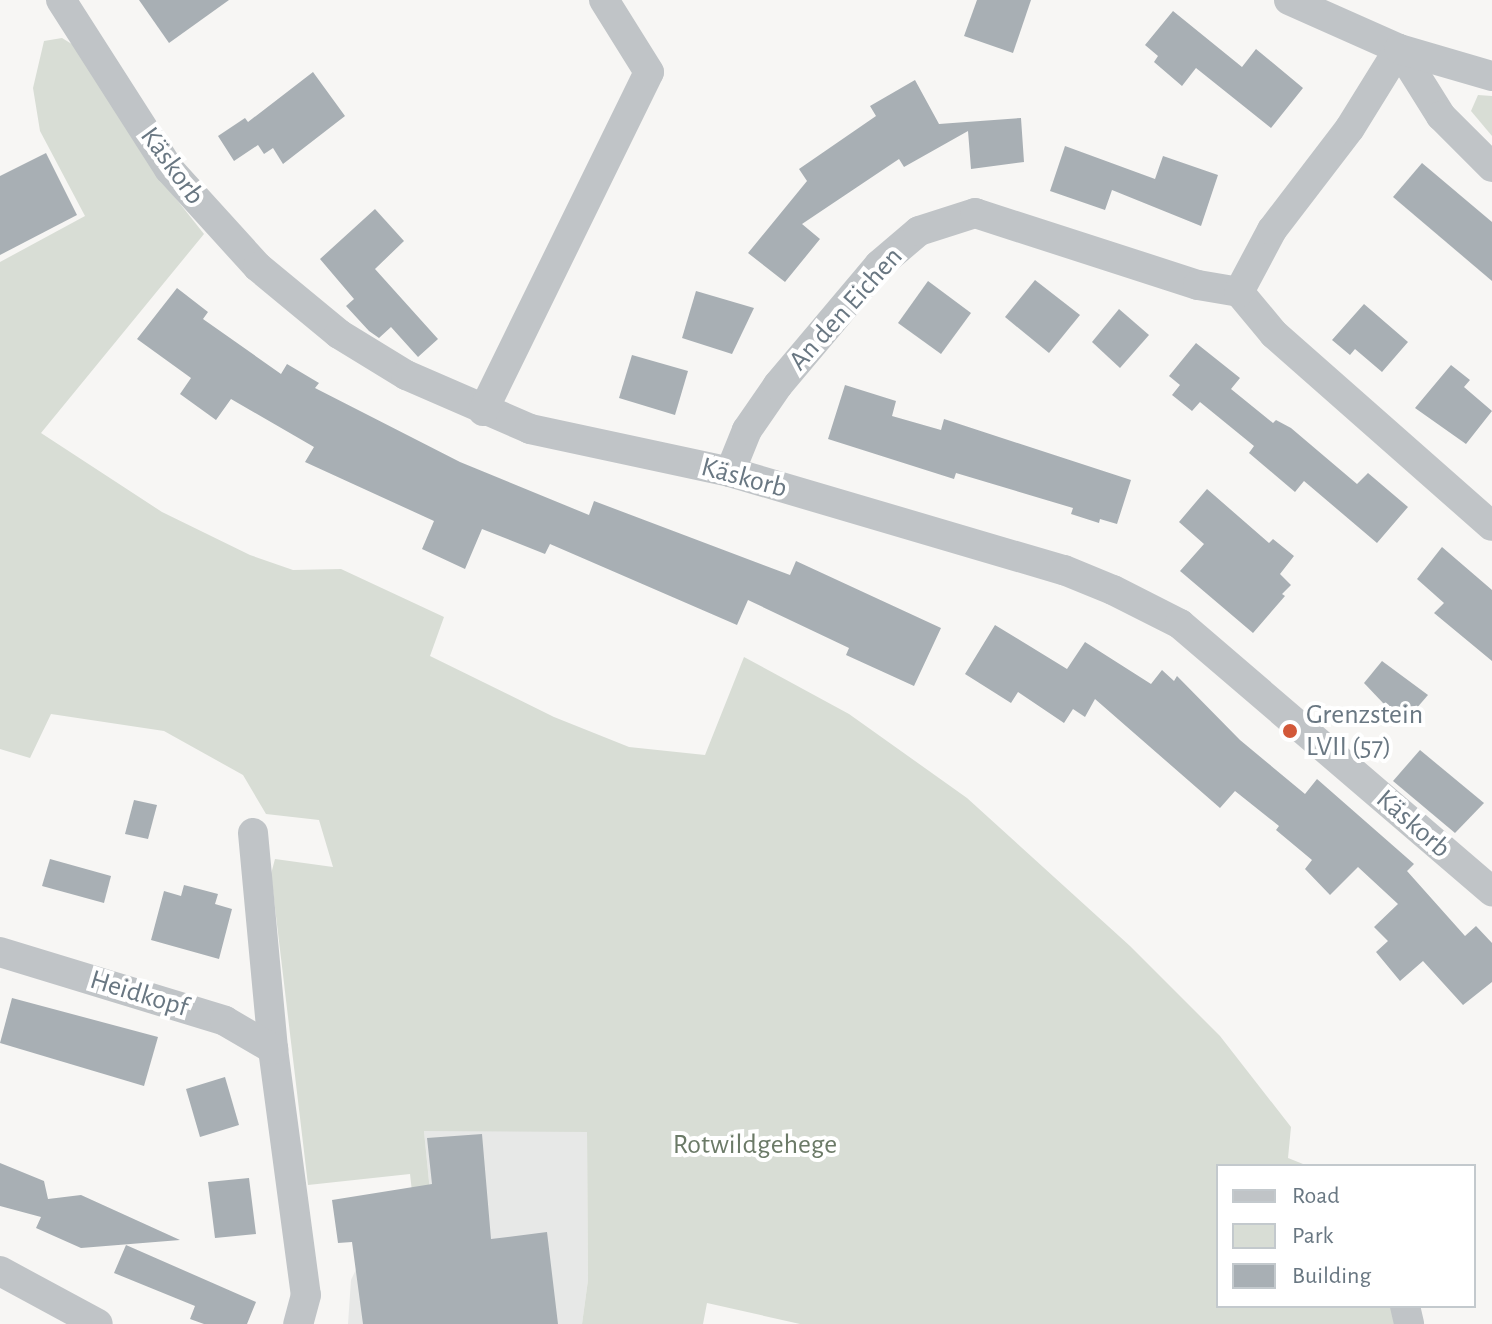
<!DOCTYPE html>
<html>
<head>
<meta charset="utf-8">
<style>
	body { margin:0 }
	#map { position:relative; width:1492px; height:1324px; overflow:hidden; background:#f7f6f4; font-family:"Alegreya Sans",sans-serif }
	div>[style] { position:absolute }
	[style*='--x'] { left:calc(var(--x)*1px); top:calc(var(--y)*1px); width:calc(var(--w)*1px); rotate:calc(var(--a)*1deg) }
	.built>* { inset:0; background:#e7e8e7 }
	.green>* { inset:0; background:#d8ddd5 }
	.building>* { inset:0; background:#a8afb4 }
	.minor>* { height:30px; margin:-15px; padding:0 15px; transform-origin:15px; border-radius:15px; background:#c0c4c7 }
	.dots>* { width:22px; height:22px; translate:-50% -50%; box-sizing:border-box; border:4px solid #fff; border-radius:50% }
	span { translate:-50% -50%; white-space:nowrap; text-align:center; line-height:1.15; -webkit-text-stroke:8px #fff; paint-order:stroke }
	.street-label { font-size:28px; color:#697782 }
	.poi-label { font-size:28px; color:#697782 }
	.left { translate:0 -50%; text-align:left }
	.park-label { font-size:28px; color:#6b7a67 }
	.legend { position:absolute; left:1216px; top:1164px; width:260px; height:144px; box-sizing:border-box; background:#fff; border:2px solid #c3c9cd; margin:0; padding:10px 14px; list-style:none; font-size:24px; color:#697782 }
	.legend li { display:flex; align-items:center; gap:16px; height:40px }
	.legend b { width:40px; border:2px solid #c3c9cd }
</style>
</head>
<body>
<div id="map">
	<div class="built">
		<div style="clip-path:polygon(515px 1128px,587px 1132px,588px 1280px,582px 1324px,348px 1324px,351px 1280px,359px 1263px,436px 1251px,424px 1131px)"></div>
	</div>
	<div class="green">
		<div style="clip-path:polygon(62px 38px,80px 49px,162px 181px,204px 234px,41px 433px,162px 512px,250px 555px,293px 570px,341px 569px,444px 617px,430px 656px,554px 717px,629px 747px,705px 755px,744px 657px,849px 714px,967px 798px,1130px 946px,1220px 1036px,1291px 1127px,1288px 1158px,1308px 1166px,1218px 1166px,1218px 1306px,1395px 1306px,1398px 1324px,800px 1324px,707px 1303px,703px 1324px,582px 1324px,588px 1280px,587px 1132px,424px 1131px,436px 1252px,419px 1254px,410px 1174px,308px 1185px,271px 874px,275px 859px,333px 867px,319px 820px,266px 814px,243px 775px,164px 731px,51px 714px,30px 758px,0 749px,0 262px,85px 216px,40px 131px,33px 88px,44px 41px)"></div>
		<div style="clip-path:polygon(1478px 95px,1492px 96px,1492px 136px,1471px 111px)"></div>
	</div>
	<div class="building">
		<div style="clip-path:polygon(139px 0,229px 0,169px 43px)"></div>
		<div style="clip-path:polygon(977px 0,1031px 0,1013px 53px,964px 36px)"></div>
		<div style="clip-path:polygon(1173px 11px,1242px 67px,1256px 49px,1303px 88px,1271px 128px,1196px 68px,1182px 86px,1154px 62px,1158px 56px,1145px 45px)"></div>
		<div style="clip-path:polygon(313px 72px,345px 116px,283px 164px,273px 148px,264px 154px,258px 145px,234px 161px,218px 136px,245px 118px,248px 122px)"></div>
		<div style="clip-path:polygon(915px 80px,939px 124px,1021px 118px,1024px 162px,971px 169px,968px 131px,904px 167px,899px 159px,802px 224px,820px 239px,785px 282px,748px 253px,807px 181px,799px 169px,876px 116px,870px 106px)"></div>
		<div style="clip-path:polygon(1065px 146px,1155px 179px,1163px 156px,1218px 175px,1201px 226px,1112px 190px,1105px 210px,1050px 191px)"></div>
		<div style="clip-path:polygon(46px 153px,77px 215px,0 255px,0 176px)"></div>
		<div style="clip-path:polygon(1422px 163px,1492px 222px,1492px 281px,1393px 197px)"></div>
		<div style="clip-path:polygon(375px 209px,404px 241px,375px 269px,438px 339px,418px 357px,391px 327px,379px 338px,369px 331px,346px 306px,354px 299px,320px 259px)"></div>
		<div style="clip-path:polygon(1035px 280px,1080px 315px,1049px 353px,1005px 317px)"></div>
		<div style="clip-path:polygon(928px 281px,971px 313px,941px 354px,898px 323px)"></div>
		<div style="clip-path:polygon(177px 288px,208px 312px,203px 319px,281px 374px,287px 364px,319px 383px,315px 388px,460px 462px,589px 515px,594px 501px,790px 575px,796px 561px,941px 628px,914px 686px,846px 655px,849px 648px,748px 600px,737px 625px,550px 544px,545px 554px,482px 529px,465px 569px,422px 549px,434px 521px,305px 462px,314px 447px,231px 399px,216px 420px,180px 394px,191px 378px,137px 339px)"></div>
		<div style="clip-path:polygon(696px 291px,754px 308px,732px 354px,682px 338px)"></div>
		<div style="clip-path:polygon(1364px 304px,1408px 342px,1382px 372px,1355px 349px,1350px 355px,1332px 340px)"></div>
		<div style="clip-path:polygon(1119px 309px,1149px 335px,1120px 368px,1092px 342px)"></div>
		<div style="clip-path:polygon(1196px 343px,1240px 378px,1231px 389px,1273px 423px,1276px 420px,1291px 428px,1357px 484px,1368px 473px,1408px 507px,1377px 543px,1304px 481px,1295px 492px,1249px 453px,1254px 446px,1200px 402px,1192px 411px,1172px 395px,1180px 385px,1169px 376px)"></div>
		<div style="clip-path:polygon(632px 355px,688px 371px,675px 415px,619px 398px)"></div>
		<div style="clip-path:polygon(1451px 365px,1470px 380px,1464px 387px,1492px 411px,1466px 444px,1415px 408px)"></div>
		<div style="clip-path:polygon(845px 385px,896px 401px,892px 416px,941px 430px,944px 419px,1131px 480px,1117px 524px,1100px 519px,1099px 523px,1071px 514px,1073px 508px,956px 473px,954px 479px,828px 439px)"></div>
		<div style="clip-path:polygon(1207px 489px,1269px 543px,1273px 539px,1294px 556px,1280px 574px,1291px 585px,1282px 594px,1285px 596px,1253px 633px,1180px 571px,1204px 544px,1179px 522px)"></div>
		<div style="clip-path:polygon(1442px 547px,1492px 590px,1492px 661px,1434px 613px,1444px 603px,1417px 579px)"></div>
		<div style="clip-path:polygon(995px 625px,1067px 669px,1085px 642px,1151px 684px,1162px 670px,1174px 681px,1177px 676px,1240px 740px,1305px 794px,1317px 779px,1414px 864px,1407px 871px,1465px 936px,1476px 926px,1492px 943px,1492px 982px,1463px 1005px,1423px 961px,1400px 981px,1376px 952px,1388px 941px,1374px 927px,1398px 904px,1358px 867px,1330px 895px,1305px 869px,1312px 860px,1276px 830px,1279px 826px,1235px 791px,1220px 808px,1095px 699px,1085px 717px,1073px 709px,1064px 723px,1018px 692px,1011px 703px,965px 674px)"></div>
		<div style="clip-path:polygon(1382px 661px,1428px 695px,1403px 724px,1364px 683px)"></div>
		<div style="clip-path:polygon(1420px 750px,1484px 803px,1455px 833px,1393px 781px)"></div>
		<div style="clip-path:polygon(134px 800px,157px 805px,148px 839px,125px 834px)"></div>
		<div style="clip-path:polygon(50px 859px,111px 876px,104px 903px,42px 886px)"></div>
		<div style="clip-path:polygon(184px 885px,218px 894px,215px 904px,232px 909px,219px 959px,151px 940px,164px 891px,181px 896px)"></div>
		<div style="clip-path:polygon(12px 998px,158px 1037px,144px 1086px,0 1043px)"></div>
		<div style="clip-path:polygon(225px 1077px,239px 1125px,200px 1137px,186px 1089px)"></div>
		<div style="clip-path:polygon(482px 1134px,491px 1239px,547px 1232px,558px 1324px,363px 1324px,352px 1242px,338px 1243px,332px 1200px,432px 1184px,427px 1138px)"></div>
		<div style="clip-path:polygon(0 1163px,44px 1181px,48px 1199px,81px 1195px,180px 1240px,81px 1248px,36px 1228px,41px 1217px,0 1206px)"></div>
		<div style="clip-path:polygon(249px 1178px,256px 1234px,215px 1238px,208px 1182px)"></div>
		<div style="clip-path:polygon(126px 1245px,256px 1302px,247px 1324px,204px 1324px,190px 1319px,195px 1306px,114px 1273px)"></div>
	</div>
	<div class="minor">
		<div style="--x:61;--y:0;--w:201;--a:57.4"></div>
		<div style="--x:169;--y:169;--w:132;--a:47.8"></div>
		<div style="--x:258;--y:267;--w:105;--a:39.6"></div>
		<div style="--x:339;--y:334;--w:79;--a:31.5"></div>
		<div style="--x:406;--y:375;--w:135;--a:23.5"></div>
		<div style="--x:530;--y:429;--w:205;--a:12.1"></div>
		<div style="--x:730;--y:472;--w:348;--a:16.4"></div>
		<div style="--x:1064;--y:570;--w:53;--a:22.2"></div>
		<div style="--x:1113;--y:590;--w:75;--a:26.9"></div>
		<div style="--x:1180;--y:624;--w:411;--a:40.6"></div>
		<div style="--x:1289;--y:0;--w:120;--a:24"></div>
		<div style="--x:1399;--y:49;--w:79;--a:57.9"></div>
		<div style="--x:1441;--y:116;--w:72;--a:45"></div>
		<div style="--x:1239;--y:292;--w:55;--a:50.2"></div>
		<div style="--x:1274;--y:334;--w:290;--a:41.4"></div>
		<div style="--x:483;--y:411;--w:377;--a:-63.9"></div>
		<div style="--x:649;--y:72;--w:85;--a:-122"></div>
		<div style="--x:730;--y:472;--w:45;--a:-68"></div>
		<div style="--x:747;--y:430;--w:55;--a:-55.4"></div>
		<div style="--x:778;--y:385;--w:157;--a:-49.9"></div>
		<div style="--x:879;--y:265;--w:52;--a:-40.4"></div>
		<div style="--x:919;--y:231;--w:59;--a:-17.8"></div>
		<div style="--x:975;--y:213;--w:234;--a:17.9"></div>
		<div style="--x:1198;--y:285;--w:42;--a:9.7"></div>
		<div style="--x:1239;--y:292;--w:70;--a:-62"></div>
		<div style="--x:1272;--y:230;--w:128;--a:-52.6"></div>
		<div style="--x:1350;--y:128;--w:93;--a:-58.2"></div>
		<div style="--x:1399;--y:49;--w:97;--a:16.2"></div>
		<div style="--x:253;--y:833;--w:217;--a:84.7"></div>
		<div style="--x:273;--y:1049;--w:248;--a:82.4"></div>
		<div style="--x:306;--y:1295;--w:30;--a:105"></div>
		<div style="--x:0;--y:952;--w:235;--a:17"></div>
		<div style="--x:225;--y:1021;--w:56;--a:30.3"></div>
		<div style="--x:0;--y:1271;--w:111;--a:28.4"></div>
		<div style="--x:1405;--y:1306;--w:18;--a:77"></div>
	</div>
	<div class="dots">
		<div style="left:1290px;top:731px;background:#d25839"></div>
	</div>
	<div class="street-label">
		<span style="left:172px;top:166px;rotate:54deg">Käskorb</span>
		<span style="left:846px;top:309px;rotate:-48deg">An den Eichen</span>
		<span style="left:744px;top:478px;rotate:15deg">Käskorb</span>
		<span style="left:1413px;top:824px;rotate:41deg">Käskorb</span>
		<span style="left:139px;top:994px;rotate:17deg">Heidkopf</span>
	</div>
	<div class="poi-label">
		<span class="left" style="left:1306px;top:731px">Grenzstein<br>LVII (57)</span>
	</div>
	<div class="park-label">
		<span style="left:755px;top:1145px">Rotwildgehege</span>
	</div>
	<ul class="legend">
	<li><b style="height:10px;background:#c0c4c7"></b>Road</li>
	<li><b style="height:22px;background:#d8ddd5"></b>Park</li>
	<li><b style="height:22px;background:#a8afb4"></b>Building</li>
	</ul>
</div>
</body>
</html>
